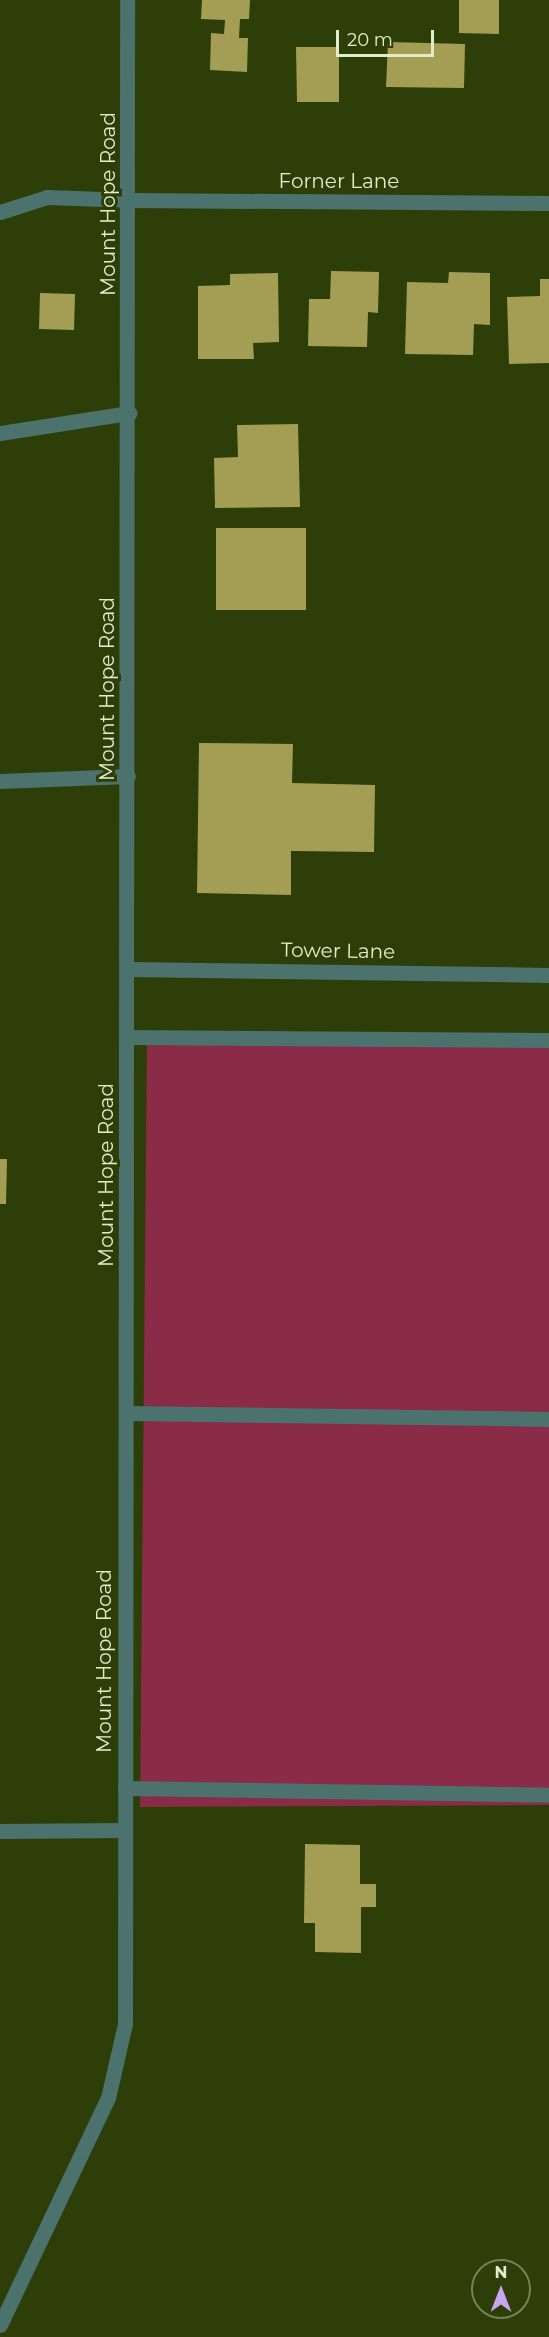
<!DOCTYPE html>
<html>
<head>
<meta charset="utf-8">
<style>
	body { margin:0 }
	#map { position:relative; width:549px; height:2337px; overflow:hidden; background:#2d3e08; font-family:Montserrat,sans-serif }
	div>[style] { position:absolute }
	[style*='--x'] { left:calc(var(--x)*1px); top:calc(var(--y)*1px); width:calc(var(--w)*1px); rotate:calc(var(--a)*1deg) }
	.green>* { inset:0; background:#8a2b48 }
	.building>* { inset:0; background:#a39e54 }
	.lane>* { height:15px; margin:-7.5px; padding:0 7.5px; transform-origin:7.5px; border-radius:7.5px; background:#4c726d }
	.street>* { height:15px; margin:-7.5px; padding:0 7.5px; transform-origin:7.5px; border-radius:7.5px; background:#4c726d }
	span { translate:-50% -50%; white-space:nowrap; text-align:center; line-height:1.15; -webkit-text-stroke:6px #2d3e08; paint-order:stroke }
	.street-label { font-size:20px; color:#dfedca }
	.north { position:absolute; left:471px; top:2259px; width:60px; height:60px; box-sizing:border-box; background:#2d3e08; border:2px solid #748456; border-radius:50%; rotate:0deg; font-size:16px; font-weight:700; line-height:24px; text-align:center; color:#dfedca }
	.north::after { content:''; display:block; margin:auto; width:21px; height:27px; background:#c8a6ef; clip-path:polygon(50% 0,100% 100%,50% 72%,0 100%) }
	.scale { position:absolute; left:336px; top:30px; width:98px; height:27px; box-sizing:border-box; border:3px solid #dfedca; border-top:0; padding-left:8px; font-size:18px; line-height:21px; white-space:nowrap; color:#dfedca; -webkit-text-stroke:4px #2d3e08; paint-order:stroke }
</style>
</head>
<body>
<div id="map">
	<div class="green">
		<div style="clip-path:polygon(147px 1037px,549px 1040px,549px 1805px,140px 1807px)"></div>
	</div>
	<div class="building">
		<div style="clip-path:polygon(202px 0,250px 0,249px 19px,240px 19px,239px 38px,248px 38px,247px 72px,210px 70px,211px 33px,224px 34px,225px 20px,201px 19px)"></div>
		<div style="clip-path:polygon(459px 0,499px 0,499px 34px,459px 33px)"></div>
		<div style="clip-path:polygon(388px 42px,465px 44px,464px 88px,386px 87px)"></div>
		<div style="clip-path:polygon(296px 47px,339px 47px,339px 102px,297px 102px)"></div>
		<div style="clip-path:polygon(331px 271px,379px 272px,378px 313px,368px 312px,367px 347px,308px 346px,309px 299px,330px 299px)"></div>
		<div style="clip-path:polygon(449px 272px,490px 273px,490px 325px,474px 324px,473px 355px,405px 354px,407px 282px,448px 283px)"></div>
		<div style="clip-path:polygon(278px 273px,279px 342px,253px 343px,254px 359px,198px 359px,198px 286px,230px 285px,230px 274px)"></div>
		<div style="clip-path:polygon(540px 279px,549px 279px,549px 363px,509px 364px,507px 297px,540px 296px)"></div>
		<div style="clip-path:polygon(40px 293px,75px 294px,74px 330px,39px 329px)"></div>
		<div style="clip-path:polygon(298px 424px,300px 507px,215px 508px,214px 458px,238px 457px,237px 425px)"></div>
		<div style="clip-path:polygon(216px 528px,306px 528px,306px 610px,216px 610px)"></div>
		<div style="clip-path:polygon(199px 743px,293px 744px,292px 783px,375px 785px,374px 852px,291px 851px,291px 895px,197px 893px)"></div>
		<div style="clip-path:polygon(0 1159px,7px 1159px,6px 1204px,0 1204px)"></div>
		<div style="clip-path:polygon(305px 1844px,360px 1845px,360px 1884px,376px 1884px,376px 1907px,361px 1907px,361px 1953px,315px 1952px,315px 1923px,304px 1923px)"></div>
	</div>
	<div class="lane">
		<div style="--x:0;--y:212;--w:49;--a:-17.7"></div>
		<div style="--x:47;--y:197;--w:82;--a:2.1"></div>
		<div style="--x:0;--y:433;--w:131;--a:-8.8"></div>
		<div style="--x:0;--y:781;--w:128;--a:-2.2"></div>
		<div style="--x:127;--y:1037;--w:422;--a:0.4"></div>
		<div style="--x:126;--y:1413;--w:423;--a:0.8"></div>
		<div style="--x:125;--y:1788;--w:424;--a:0.9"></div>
		<div style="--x:0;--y:1831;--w:125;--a:-0.5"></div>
	</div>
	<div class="street">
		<div style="--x:129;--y:200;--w:420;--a:0.4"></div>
		<div style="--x:127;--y:969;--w:422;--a:0.8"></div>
		<div style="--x:0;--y:2325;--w:251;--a:-64.6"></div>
		<div style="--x:108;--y:2098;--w:76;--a:-77.1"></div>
		<div style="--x:125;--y:2024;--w:2024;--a:-89.94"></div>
	</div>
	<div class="street-label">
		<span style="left:339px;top:181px">Forner Lane</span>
		<span style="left:108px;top:204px;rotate:-90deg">Mount Hope Road</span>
		<span style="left:107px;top:689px;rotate:-90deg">Mount Hope Road</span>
		<span style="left:338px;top:951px;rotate:1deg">Tower Lane</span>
		<span style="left:106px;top:1175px;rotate:-90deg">Mount Hope Road</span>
		<span style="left:104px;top:1661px;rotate:-90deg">Mount Hope Road</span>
	</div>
	<div class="north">N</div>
	<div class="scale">20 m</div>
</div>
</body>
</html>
